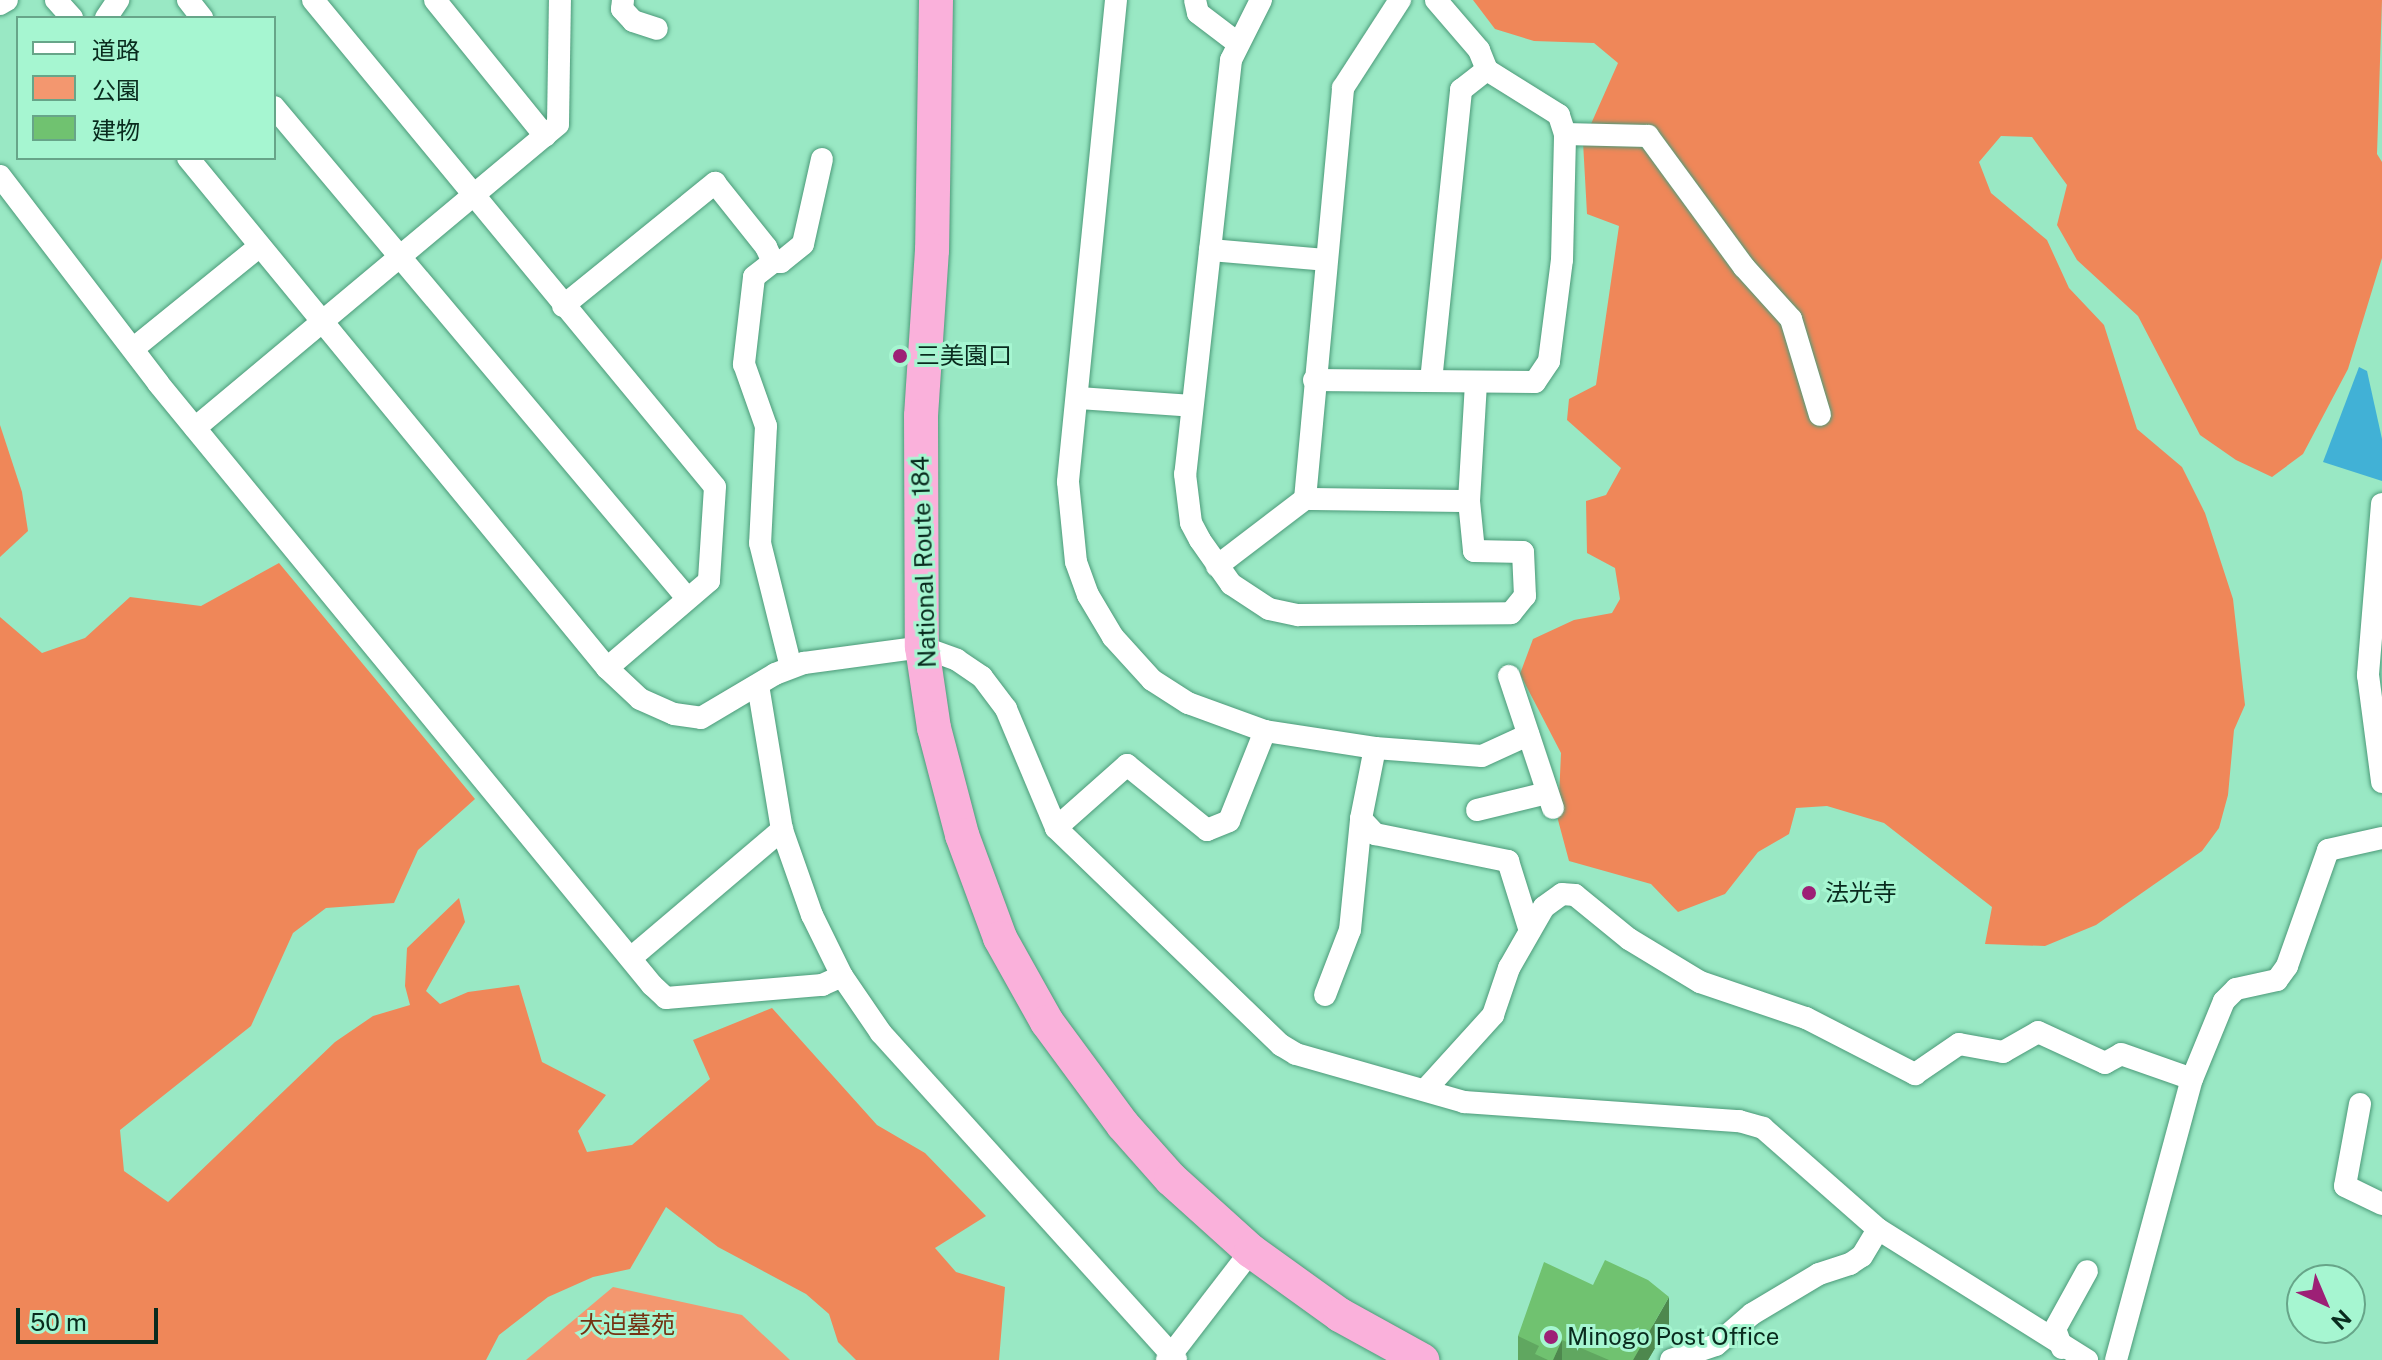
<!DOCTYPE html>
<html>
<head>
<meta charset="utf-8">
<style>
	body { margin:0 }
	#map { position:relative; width:2382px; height:1360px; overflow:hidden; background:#99e8c4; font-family:"Public Sans","Noto Sans JP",sans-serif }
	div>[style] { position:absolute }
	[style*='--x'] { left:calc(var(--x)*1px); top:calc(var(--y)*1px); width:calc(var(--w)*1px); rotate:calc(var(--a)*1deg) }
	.green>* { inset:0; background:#f3976f }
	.forest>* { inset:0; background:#ef8759 }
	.water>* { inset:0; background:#41b1d6 }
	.roads { filter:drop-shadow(0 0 2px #4c9a79) drop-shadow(0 0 2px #4c9a79) }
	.minor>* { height:22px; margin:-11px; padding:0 11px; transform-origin:11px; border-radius:11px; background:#fff }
	.highway>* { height:34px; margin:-17px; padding:0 17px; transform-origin:17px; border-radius:17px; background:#fab1db }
	.wall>* { inset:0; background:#60a760 }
	.shaded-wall>* { inset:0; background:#4e884e }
	.building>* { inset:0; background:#70c270 }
	.dots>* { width:22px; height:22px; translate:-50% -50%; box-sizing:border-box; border:4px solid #a6f6d1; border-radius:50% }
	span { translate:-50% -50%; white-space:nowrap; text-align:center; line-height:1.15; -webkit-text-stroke:6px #a6f6d1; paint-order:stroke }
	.poi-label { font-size:24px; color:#092b1e }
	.left { translate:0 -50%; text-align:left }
	.street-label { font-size:24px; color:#092b1e }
	.park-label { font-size:24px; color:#753313 }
	.legend { position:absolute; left:16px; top:16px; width:260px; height:144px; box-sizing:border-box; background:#a6f6d1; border:2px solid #67a589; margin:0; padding:10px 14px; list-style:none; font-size:24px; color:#092b1e }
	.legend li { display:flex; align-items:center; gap:16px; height:40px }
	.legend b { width:40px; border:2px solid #67a589 }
	.north { position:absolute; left:2286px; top:1264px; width:80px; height:80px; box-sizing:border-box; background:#a6f6d1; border:2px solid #67a589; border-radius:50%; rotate:136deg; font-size:22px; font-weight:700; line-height:32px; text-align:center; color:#092b1e }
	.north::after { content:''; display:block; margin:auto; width:28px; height:36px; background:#9d2076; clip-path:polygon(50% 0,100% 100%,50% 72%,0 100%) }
	.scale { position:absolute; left:16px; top:1308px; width:142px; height:36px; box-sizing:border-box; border:4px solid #092b1e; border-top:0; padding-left:10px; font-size:24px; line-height:28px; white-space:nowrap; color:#092b1e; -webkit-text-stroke:6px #a6f6d1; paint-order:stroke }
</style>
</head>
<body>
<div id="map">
	<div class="green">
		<div style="clip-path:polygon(613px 1287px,742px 1315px,790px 1360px,526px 1360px)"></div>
	</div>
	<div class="forest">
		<div style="clip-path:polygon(1473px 0,2382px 0,2377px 154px,2382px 162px,2382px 258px,2348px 369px,2303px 454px,2272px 477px,2236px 460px,2200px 435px,2138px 316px,2077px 260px,2057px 225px,2067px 185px,2032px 137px,2001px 136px,1979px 162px,1991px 193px,2047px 240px,2069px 288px,2104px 325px,2137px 429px,2182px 467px,2205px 513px,2233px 599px,2245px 705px,2234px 730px,2228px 795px,2219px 828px,2202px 851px,2096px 925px,2045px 946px,1985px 944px,1992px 907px,1884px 823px,1827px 806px,1796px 808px,1789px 834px,1758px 852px,1725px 894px,1678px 912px,1651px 884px,1569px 861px,1558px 820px,1561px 753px,1520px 674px,1533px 639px,1574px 620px,1612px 613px,1620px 599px,1615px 568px,1587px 553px,1586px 501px,1606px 495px,1621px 468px,1567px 420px,1569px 399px,1596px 385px,1619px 226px,1587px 214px,1583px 142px,1618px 63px,1594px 43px,1534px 41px,1495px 29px)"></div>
		<div style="clip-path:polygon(0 425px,22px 492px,28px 531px,0 557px)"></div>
		<div style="clip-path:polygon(279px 563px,475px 799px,418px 850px,394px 903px,326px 908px,293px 933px,251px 1026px,120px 1130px,124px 1171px,168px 1202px,335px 1042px,373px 1016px,410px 1005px,405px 986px,407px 948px,459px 898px,465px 922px,426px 991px,440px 1004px,468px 992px,519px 985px,542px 1062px,606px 1095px,578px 1131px,587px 1152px,632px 1145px,710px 1079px,693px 1040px,772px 1008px,877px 1125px,925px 1153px,986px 1216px,935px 1248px,956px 1272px,1005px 1287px,999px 1360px,856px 1360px,838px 1342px,829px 1314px,806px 1294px,718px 1247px,666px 1207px,630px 1269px,593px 1277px,548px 1297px,499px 1335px,486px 1360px,0 1360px,0 617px,42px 653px,85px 638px,130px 597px,201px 606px)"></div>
	</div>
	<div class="water">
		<div style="clip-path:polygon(2359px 367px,2367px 371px,2382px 439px,2382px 481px,2323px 462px)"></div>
	</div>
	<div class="roads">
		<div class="minor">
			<div style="--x:56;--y:0;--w:24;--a:48"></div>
			<div style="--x:188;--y:0;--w:23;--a:52"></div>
			<div style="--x:313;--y:0;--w:631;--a:50.46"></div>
			<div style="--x:715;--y:487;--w:94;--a:93.7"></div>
			<div style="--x:709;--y:581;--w:134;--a:139.5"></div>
			<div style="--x:435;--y:0;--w:175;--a:51"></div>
			<div style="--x:623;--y:0;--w:9;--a:96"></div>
			<div style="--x:622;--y:9;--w:16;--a:47"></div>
			<div style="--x:633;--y:21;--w:25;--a:18"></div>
			<div style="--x:1116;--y:0;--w:484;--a:95.7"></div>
			<div style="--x:1068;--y:482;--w:80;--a:84.3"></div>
			<div style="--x:1076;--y:562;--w:35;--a:70"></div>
			<div style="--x:1088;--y:595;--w:49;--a:59.2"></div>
			<div style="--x:1113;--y:637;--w:58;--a:47.8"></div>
			<div style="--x:1152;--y:680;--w:43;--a:32.6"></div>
			<div style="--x:1188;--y:703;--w:82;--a:20"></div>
			<div style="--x:1265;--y:731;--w:111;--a:8.8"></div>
			<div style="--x:1375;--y:748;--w:107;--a:4.3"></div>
			<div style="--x:1482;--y:756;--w:51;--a:-24.5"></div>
			<div style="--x:1195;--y:0;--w:13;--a:77"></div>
			<div style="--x:1198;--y:13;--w:48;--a:37.3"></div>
			<div style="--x:1261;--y:0;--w:67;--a:116.6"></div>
			<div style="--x:1231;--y:60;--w:417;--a:96.3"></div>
			<div style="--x:1185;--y:474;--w:49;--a:83"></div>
			<div style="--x:1191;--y:523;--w:19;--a:62"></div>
			<div style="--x:1200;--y:540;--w:54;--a:54.8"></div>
			<div style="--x:1231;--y:584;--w:45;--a:33.3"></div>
			<div style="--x:1269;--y:609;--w:30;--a:12"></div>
			<div style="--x:1298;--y:615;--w:213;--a:-0.5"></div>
			<div style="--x:1511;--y:613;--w:22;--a:-51"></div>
			<div style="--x:1525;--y:596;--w:44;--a:-92.6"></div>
			<div style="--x:1523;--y:552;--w:49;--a:-178.8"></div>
			<div style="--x:1474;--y:551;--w:50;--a:-95.7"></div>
			<div style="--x:1469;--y:501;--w:119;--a:-86.6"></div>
			<div style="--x:0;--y:4;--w:8;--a:-30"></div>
			<div style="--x:106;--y:18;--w:22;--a:-56"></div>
			<div style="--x:274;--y:107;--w:642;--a:49.93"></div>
			<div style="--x:1565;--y:134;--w:83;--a:1.4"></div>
			<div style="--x:1648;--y:136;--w:162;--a:53.8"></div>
			<div style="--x:1744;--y:267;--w:70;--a:47.9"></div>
			<div style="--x:1791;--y:319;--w:100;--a:73.2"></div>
			<div style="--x:188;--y:158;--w:660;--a:50.59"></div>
			<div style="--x:607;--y:668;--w:45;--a:43.2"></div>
			<div style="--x:640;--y:699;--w:37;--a:24"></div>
			<div style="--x:674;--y:714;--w:27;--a:8"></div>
			<div style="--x:701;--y:718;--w:86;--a:-30.7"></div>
			<div style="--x:775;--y:674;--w:31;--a:-21"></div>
			<div style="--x:804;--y:663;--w:119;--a:-7.7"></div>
			<div style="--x:922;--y:647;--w:37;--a:20"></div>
			<div style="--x:957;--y:660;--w:30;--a:34"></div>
			<div style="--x:982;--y:677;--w:40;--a:53"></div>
			<div style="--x:1006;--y:709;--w:129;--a:67.2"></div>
			<div style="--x:1056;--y:828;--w:313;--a:44"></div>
			<div style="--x:1281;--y:1045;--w:17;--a:31"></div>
			<div style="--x:1296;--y:1054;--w:175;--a:15.9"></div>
			<div style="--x:1464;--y:1102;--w:276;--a:4"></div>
			<div style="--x:1739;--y:1121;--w:25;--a:16"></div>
			<div style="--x:1763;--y:1128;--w:153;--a:41.3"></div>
			<div style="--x:1878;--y:1229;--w:247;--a:32.1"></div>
			<div style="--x:0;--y:176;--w:260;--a:52.6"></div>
			<div style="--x:158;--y:383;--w:779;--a:50.63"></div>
			<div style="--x:652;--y:985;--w:19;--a:43"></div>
			<div style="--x:666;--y:998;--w:157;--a:-4.8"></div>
			<div style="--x:822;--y:985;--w:22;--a:-24"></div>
			<div style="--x:1210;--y:250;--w:116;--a:4.9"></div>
			<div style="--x:773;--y:262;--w:8;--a:0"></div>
			<div style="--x:781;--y:262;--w:28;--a:-39"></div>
			<div style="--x:803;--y:244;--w:87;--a:-77.4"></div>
			<div style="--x:563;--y:306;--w:196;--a:-39"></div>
			<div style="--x:715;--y:183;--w:82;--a:51.4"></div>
			<div style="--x:766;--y:247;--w:17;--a:65"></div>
			<div style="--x:773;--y:262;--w:24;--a:142"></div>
			<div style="--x:754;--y:277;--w:88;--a:96.6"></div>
			<div style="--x:744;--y:364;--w:66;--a:70.5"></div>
			<div style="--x:766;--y:426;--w:117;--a:92.9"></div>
			<div style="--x:760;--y:543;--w:128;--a:76"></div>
			<div style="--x:134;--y:348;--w:162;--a:-39"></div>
			<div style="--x:1314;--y:380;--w:221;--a:0.5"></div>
			<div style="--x:1535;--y:382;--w:25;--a:-56"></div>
			<div style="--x:1549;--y:361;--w:102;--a:-82.7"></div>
			<div style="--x:1562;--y:260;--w:126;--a:-88.6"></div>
			<div style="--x:1565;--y:134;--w:20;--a:-108"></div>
			<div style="--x:1559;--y:115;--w:85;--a:-148"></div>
			<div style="--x:1487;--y:70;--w:22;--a:-112"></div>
			<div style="--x:1479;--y:50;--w:66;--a:-130.7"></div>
			<div style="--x:1431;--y:381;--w:293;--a:-84.1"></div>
			<div style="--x:1461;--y:90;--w:33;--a:-38"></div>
			<div style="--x:1079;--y:398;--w:113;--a:4"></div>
			<div style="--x:195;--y:428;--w:473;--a:-39.9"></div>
			<div style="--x:558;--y:124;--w:124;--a:-89.1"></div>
			<div style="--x:1305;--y:499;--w:164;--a:0.7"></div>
			<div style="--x:2382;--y:504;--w:172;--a:94.7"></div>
			<div style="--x:2368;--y:675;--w:108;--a:82.5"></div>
			<div style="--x:1217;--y:566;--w:111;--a:-37.3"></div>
			<div style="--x:1305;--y:499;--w:413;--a:-84.7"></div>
			<div style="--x:1343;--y:88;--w:105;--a:-57.1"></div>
			<div style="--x:1509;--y:676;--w:139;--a:71.6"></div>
			<div style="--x:758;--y:685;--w:147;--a:80.6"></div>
			<div style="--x:782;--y:830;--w:90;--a:70.6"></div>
			<div style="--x:812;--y:915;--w:68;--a:63.8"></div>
			<div style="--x:842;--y:976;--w:69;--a:55.6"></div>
			<div style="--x:881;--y:1033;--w:440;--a:47.9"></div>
			<div style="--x:1375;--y:748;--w:72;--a:101.2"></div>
			<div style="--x:1361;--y:819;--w:21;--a:47"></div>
			<div style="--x:1375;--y:834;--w:136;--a:11.5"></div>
			<div style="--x:1508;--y:861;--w:73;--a:72.6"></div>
			<div style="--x:1477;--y:810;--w:72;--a:-13.7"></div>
			<div style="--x:1056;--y:828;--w:95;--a:-41.6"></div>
			<div style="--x:1127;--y:765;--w:103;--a:39.1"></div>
			<div style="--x:1207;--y:830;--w:24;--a:-22"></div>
			<div style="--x:1229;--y:821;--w:97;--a:-68.2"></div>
			<div style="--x:632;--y:957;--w:197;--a:-40.3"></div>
			<div style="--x:1325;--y:995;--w:70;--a:-69"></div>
			<div style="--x:1350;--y:930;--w:112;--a:-84.3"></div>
			<div style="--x:1426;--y:1089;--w:100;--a:-47.8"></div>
			<div style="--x:1493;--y:1015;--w:50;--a:-71.2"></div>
			<div style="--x:1509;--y:968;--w:70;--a:-60.2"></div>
			<div style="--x:1544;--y:907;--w:22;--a:-36"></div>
			<div style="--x:1562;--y:894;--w:13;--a:4"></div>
			<div style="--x:1575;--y:895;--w:70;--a:39.2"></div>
			<div style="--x:1629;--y:939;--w:83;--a:31.2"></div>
			<div style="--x:1700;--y:982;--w:112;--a:18.8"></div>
			<div style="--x:1806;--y:1018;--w:123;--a:27.2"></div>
			<div style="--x:1915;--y:1074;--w:53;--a:-34.3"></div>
			<div style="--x:1959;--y:1044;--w:45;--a:10.3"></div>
			<div style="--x:2003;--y:1052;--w:40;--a:-29.7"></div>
			<div style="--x:2038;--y:1032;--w:74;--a:24.8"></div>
			<div style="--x:2105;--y:1063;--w:18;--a:-29"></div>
			<div style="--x:2121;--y:1054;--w:75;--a:19.4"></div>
			<div style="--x:2360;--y:1104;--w:83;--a:100.4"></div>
			<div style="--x:2345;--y:1186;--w:41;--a:25.9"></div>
			<div style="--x:2062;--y:1348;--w:20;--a:-110"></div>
			<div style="--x:2055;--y:1329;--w:66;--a:-61.1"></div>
			<div style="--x:1167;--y:1360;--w:138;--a:-52.4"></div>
			<div style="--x:1671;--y:1360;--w:47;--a:-18.4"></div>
			<div style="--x:1716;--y:1345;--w:48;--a:-40.7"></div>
			<div style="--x:1752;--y:1314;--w:78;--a:-30.8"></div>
			<div style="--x:1819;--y:1274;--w:33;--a:-18"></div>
			<div style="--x:1850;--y:1264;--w:14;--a:-34"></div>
			<div style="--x:1862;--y:1256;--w:31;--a:-59"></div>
			<div style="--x:2116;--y:1360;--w:291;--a:-74.9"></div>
			<div style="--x:2192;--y:1079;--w:84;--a:-67.7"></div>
			<div style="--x:2224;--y:1001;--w:17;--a:-45"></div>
			<div style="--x:2236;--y:989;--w:42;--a:-12.4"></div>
			<div style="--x:2277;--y:980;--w:17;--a:-54"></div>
			<div style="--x:2287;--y:966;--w:123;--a:-70.5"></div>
			<div style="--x:2328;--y:850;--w:55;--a:-12.5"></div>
		</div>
		<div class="highway">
			<div style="--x:936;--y:0;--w:250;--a:90.9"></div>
			<div style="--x:932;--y:250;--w:166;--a:93.8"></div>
			<div style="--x:921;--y:416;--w:231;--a:89.8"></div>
			<div style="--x:922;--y:647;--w:82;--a:81.6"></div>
			<div style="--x:934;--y:728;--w:111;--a:75.3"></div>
			<div style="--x:962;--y:835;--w:110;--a:69.7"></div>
			<div style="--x:1000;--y:938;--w:96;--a:60.8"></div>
			<div style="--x:1047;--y:1022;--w:128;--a:53.6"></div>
			<div style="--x:1123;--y:1125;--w:72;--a:48.4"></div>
			<div style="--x:1171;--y:1179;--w:108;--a:42"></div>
			<div style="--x:1251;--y:1251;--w:110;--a:35.7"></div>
			<div style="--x:1340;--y:1315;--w:94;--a:28.8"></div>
		</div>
	</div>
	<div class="wall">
		<div style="clip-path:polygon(1669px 1324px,1648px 1360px,1518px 1360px,1518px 1336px)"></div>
	</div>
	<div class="shaded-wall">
		<div style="clip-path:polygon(1669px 1297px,1669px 1324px,1648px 1360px,1633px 1360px)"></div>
		<div style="clip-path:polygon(1562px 1340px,1562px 1360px,1553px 1360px)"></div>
	</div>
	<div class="building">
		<div style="clip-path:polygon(1605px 1260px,1648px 1280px,1669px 1297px,1633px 1360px,1609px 1360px,1562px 1340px,1553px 1360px,1548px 1360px,1535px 1354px,1539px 1346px,1518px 1336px,1544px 1262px,1593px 1285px)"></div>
	</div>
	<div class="dots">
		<div style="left:900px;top:356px;background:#9d2076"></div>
		<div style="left:1809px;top:893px;background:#9d2076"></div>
		<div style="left:1551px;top:1337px;background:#9d2076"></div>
	</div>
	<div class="poi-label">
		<span class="left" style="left:916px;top:356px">三美園口</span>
		<span class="left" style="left:1825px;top:893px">法光寺</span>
		<span class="left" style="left:1567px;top:1337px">Minogo Post Office</span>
	</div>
	<div class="street-label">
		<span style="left:924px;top:562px;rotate:-92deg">National Route 184</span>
	</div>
	<div class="park-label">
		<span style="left:627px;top:1325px">大迫墓苑</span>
	</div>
	<ul class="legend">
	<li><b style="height:10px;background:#fff"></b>道路</li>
	<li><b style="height:22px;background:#f3976f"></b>公園</li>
	<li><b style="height:22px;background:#70c270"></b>建物</li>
	</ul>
	<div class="north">N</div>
	<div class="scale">50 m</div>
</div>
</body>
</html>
